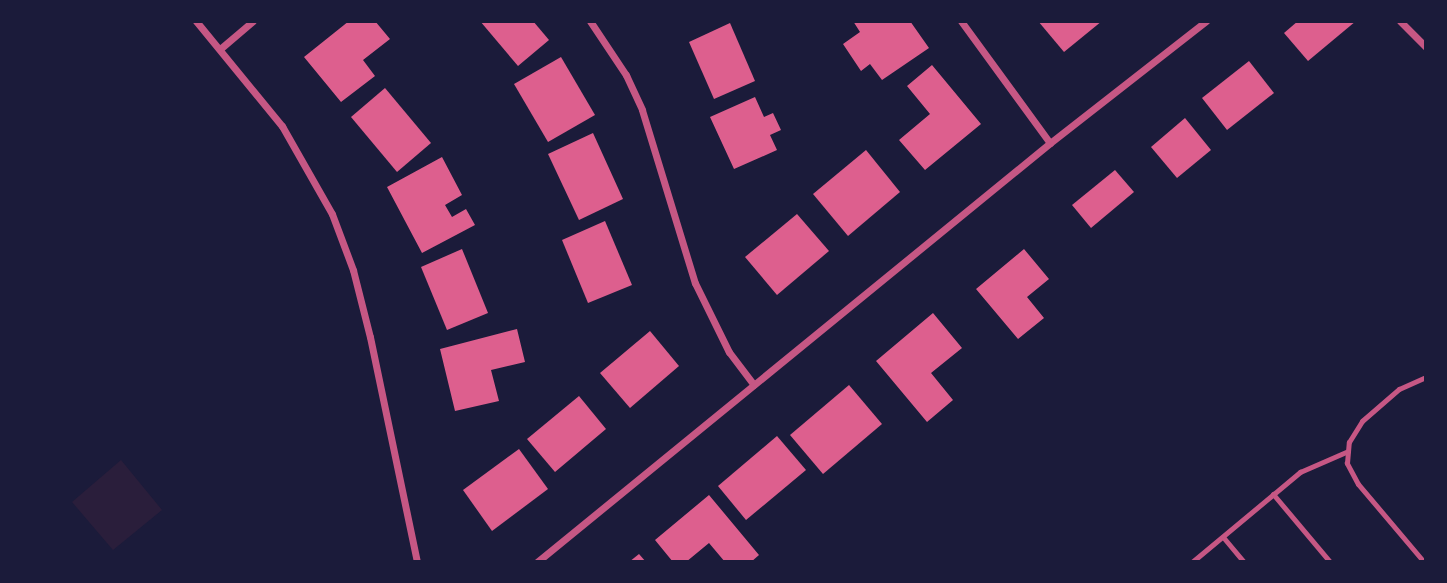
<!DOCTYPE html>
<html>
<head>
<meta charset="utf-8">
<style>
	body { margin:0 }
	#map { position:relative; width:1447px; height:583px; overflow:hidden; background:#1b1b3a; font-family:"IBM Plex Serif",serif }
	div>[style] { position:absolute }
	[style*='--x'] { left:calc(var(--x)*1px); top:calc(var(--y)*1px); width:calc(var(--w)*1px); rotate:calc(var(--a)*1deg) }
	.green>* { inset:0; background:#2a1e3b }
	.building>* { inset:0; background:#dd5f8e }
	.service>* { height:5px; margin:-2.5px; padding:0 2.5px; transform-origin:2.5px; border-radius:2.5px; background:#c65784 }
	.minor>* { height:7px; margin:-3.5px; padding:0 3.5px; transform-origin:3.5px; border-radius:3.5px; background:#c65784 }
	span { translate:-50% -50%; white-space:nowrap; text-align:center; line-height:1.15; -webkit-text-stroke:7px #1b1b3a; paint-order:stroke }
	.frame { position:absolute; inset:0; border:23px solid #1b1b3a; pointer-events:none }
</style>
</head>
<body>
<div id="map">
	<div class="green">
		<div style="clip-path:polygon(121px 460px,162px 510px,113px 550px,72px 502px)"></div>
	</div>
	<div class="building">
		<div style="clip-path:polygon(349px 21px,375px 21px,390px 39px,363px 60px,375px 76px,341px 102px,304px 57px)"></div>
		<div style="clip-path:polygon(480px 21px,533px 21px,549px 40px,518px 66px)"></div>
		<div style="clip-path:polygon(853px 21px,910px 21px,929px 48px,882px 80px,870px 64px,861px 71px,843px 44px,860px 32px)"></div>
		<div style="clip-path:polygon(1038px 21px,1102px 21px,1064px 52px)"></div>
		<div style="clip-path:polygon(1298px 21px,1356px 21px,1308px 61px,1284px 33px)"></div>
		<div style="clip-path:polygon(730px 23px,755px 81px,714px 99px,689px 42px)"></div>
		<div style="clip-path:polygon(561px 57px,595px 115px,548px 142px,514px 84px)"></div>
		<div style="clip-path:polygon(1249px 61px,1274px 93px,1227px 130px,1202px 98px)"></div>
		<div style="clip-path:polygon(932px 65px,981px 124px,925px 170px,899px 140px,930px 114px,907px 86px)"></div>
		<div style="clip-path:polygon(385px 88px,431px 143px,397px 172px,351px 117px)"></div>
		<div style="clip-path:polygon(755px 97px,764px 117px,773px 113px,781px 130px,770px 135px,777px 150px,734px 169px,710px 117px)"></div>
		<div style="clip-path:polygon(1185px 118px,1211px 150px,1177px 178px,1151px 147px)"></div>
		<div style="clip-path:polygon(593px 133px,623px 199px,579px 220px,548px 154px)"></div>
		<div style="clip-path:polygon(866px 150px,900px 192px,848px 236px,813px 194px)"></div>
		<div style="clip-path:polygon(442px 157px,462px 195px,445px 205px,452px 217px,466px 209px,475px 225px,422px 253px,387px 187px)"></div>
		<div style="clip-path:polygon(1115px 170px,1134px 192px,1091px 228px,1072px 205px)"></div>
		<div style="clip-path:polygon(797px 214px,829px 251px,777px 295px,745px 257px)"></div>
		<div style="clip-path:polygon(605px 221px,632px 285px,588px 303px,562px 240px)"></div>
		<div style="clip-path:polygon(462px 249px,488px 313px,447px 330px,421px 267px)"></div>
		<div style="clip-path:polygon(1024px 249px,1049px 279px,1027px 297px,1044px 318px,1018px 339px,976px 289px)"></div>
		<div style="clip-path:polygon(933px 313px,962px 348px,931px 373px,953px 400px,927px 422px,876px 361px)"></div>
		<div style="clip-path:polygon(517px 329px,525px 362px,491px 370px,499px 401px,455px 411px,440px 349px)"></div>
		<div style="clip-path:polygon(650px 331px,679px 366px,630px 408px,600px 373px)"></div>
		<div style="clip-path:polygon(849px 385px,882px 424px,823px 474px,790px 435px)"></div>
		<div style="clip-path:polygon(579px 396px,606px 429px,555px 472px,527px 439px)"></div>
		<div style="clip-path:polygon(777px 436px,806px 470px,746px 520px,718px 486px)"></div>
		<div style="clip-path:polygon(519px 449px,548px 489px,492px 531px,463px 490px)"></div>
		<div style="clip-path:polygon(709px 495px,759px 555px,751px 562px,725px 562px,709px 543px,686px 562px,673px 562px,655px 540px)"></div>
		<div style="clip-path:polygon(639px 554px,646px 562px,629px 562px)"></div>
	</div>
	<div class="service">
		<div style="--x:1273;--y:494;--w:89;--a:50"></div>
		<div style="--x:1223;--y:537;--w:33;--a:50"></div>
		<div style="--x:1192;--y:562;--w:141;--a:-39.8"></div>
		<div style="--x:1300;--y:472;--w:52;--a:-23.6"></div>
		<div style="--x:1424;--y:562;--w:102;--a:-130.2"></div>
		<div style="--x:1358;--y:484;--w:24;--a:-118"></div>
		<div style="--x:1347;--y:463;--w:21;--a:-85"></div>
		<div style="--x:1349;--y:442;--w:25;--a:-58"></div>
		<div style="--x:1362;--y:421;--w:49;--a:-40.9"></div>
		<div style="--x:1399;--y:389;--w:30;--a:-24"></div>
	</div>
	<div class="minor">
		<div style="--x:196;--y:21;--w:136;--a:50.7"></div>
		<div style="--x:282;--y:126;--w:101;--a:60.4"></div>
		<div style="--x:332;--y:214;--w:60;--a:69.4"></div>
		<div style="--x:353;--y:270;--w:69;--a:75.8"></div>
		<div style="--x:370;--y:337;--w:230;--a:78.2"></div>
		<div style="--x:590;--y:21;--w:65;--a:56.3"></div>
		<div style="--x:626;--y:75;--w:38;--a:65"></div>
		<div style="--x:642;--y:110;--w:181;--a:73"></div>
		<div style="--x:695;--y:283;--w:77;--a:63.8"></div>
		<div style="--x:729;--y:352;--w:41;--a:52.9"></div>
		<div style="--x:961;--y:21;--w:151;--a:53.9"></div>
		<div style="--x:1400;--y:21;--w:37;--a:45"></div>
		<div style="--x:220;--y:49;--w:43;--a:-40.3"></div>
		<div style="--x:537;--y:562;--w:662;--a:-39.24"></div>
		<div style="--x:1050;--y:143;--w:198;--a:-38"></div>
	</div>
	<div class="frame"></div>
</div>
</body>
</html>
